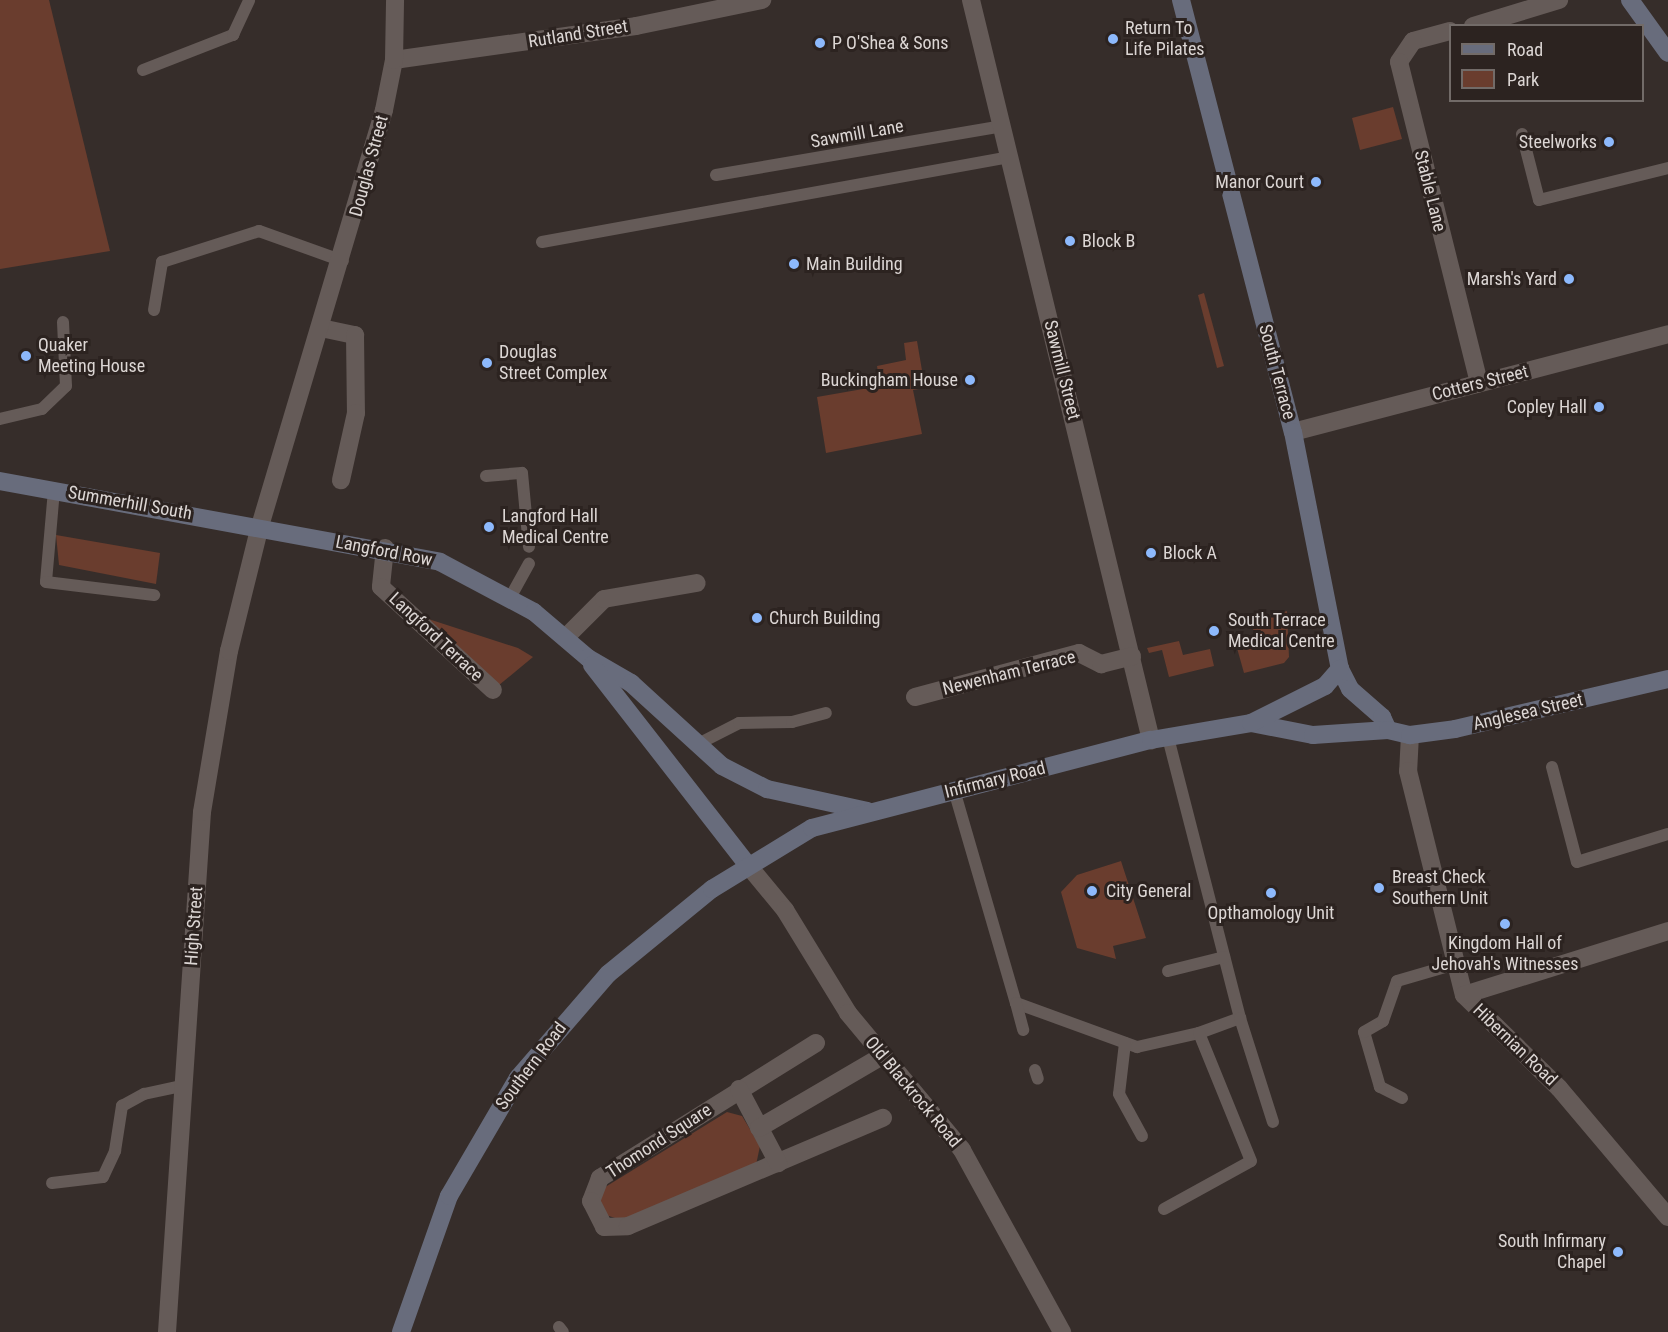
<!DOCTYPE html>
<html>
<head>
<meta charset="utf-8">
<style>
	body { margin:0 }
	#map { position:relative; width:1668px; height:1332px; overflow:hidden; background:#362d2a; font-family:"Roboto Condensed",sans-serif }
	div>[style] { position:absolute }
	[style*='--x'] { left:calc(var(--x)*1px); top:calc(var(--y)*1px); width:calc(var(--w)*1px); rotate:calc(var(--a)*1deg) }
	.green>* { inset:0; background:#6a3d2e }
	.lane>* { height:12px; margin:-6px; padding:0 6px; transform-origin:6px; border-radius:6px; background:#655b58 }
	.street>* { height:18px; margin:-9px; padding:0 9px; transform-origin:9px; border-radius:9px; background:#655b58 }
	.secondary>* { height:18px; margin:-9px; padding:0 9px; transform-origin:9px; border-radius:9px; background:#686c7c }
	.dots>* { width:16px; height:16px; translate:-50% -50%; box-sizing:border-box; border:3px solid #2c2320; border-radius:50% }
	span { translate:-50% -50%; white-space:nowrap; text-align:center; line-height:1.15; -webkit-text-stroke:6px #2c2320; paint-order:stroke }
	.poi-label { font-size:18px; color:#dcd6d4 }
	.left { translate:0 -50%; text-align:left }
	.right { translate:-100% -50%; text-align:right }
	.street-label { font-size:18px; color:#dcd6d4 }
	.legend { position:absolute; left:1449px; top:24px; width:195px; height:78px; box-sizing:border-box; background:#2c2320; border:2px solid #726b68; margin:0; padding:8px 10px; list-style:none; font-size:18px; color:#dcd6d4 }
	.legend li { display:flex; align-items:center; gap:12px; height:30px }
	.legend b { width:30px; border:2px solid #726b68 }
</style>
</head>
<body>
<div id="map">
	<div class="green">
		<div style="clip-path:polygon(0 0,49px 0,110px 251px,0 269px)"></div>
		<div style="clip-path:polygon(1393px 107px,1402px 139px,1360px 150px,1352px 118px)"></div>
		<div style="clip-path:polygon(1204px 293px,1224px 366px,1217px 368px,1198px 295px)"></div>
		<div style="clip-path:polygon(917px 341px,925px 388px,913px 390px,922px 434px,826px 453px,817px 397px,880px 386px,877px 366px,906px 360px,904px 343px)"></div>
		<div style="clip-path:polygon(56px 535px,160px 553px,156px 584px,59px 565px)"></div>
		<div style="clip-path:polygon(1287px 611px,1289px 657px,1284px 663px,1244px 673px,1235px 641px,1255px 637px,1251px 620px)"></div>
		<div style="clip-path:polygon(410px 613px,518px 648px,533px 657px,493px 690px)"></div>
		<div style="clip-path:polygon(1179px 641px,1183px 655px,1210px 649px,1214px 666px,1169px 677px,1162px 650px,1149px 653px,1147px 648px)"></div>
		<div style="clip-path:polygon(1121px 861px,1146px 938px,1113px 946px,1116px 959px,1077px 948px,1061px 892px,1077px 875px)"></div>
		<div style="clip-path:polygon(727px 1112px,742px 1116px,760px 1146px,756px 1165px,624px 1221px,606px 1215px,598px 1197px,602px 1189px)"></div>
	</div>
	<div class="lane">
		<div style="--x:143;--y:70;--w:97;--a:-21.3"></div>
		<div style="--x:233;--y:35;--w:38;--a:-65"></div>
		<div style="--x:1522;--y:134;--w:68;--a:75.6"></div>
		<div style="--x:1539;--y:200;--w:133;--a:-13.9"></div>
		<div style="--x:716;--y:175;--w:291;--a:-9.7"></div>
		<div style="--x:542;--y:242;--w:476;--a:-10.3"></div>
		<div style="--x:154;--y:310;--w:49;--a:-80.5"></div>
		<div style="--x:162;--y:262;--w:102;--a:-17.7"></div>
		<div style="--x:259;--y:231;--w:89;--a:19.7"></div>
		<div style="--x:0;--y:419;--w:43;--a:-13.4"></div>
		<div style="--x:42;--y:409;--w:33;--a:-44"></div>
		<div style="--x:66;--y:386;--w:64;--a:-92.7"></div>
		<div style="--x:486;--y:476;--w:36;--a:-5"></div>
		<div style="--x:522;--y:473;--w:74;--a:84.6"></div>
		<div style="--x:54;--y:490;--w:92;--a:95"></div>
		<div style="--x:46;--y:582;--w:109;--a:6.9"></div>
		<div style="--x:511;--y:596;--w:37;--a:-61"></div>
		<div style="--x:698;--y:744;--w:46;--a:-27.1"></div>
		<div style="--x:739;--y:723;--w:53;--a:-1.1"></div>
		<div style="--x:792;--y:722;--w:35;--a:-15"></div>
		<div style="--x:1552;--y:767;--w:98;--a:75.3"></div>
		<div style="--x:1577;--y:862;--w:95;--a:-17.1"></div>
		<div style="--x:954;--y:790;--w:222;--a:73.8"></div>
		<div style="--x:1016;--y:1003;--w:129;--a:20"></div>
		<div style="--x:1137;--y:1047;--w:64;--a:-12.7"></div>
		<div style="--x:1199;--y:1033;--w:44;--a:-20.1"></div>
		<div style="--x:1240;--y:1018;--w:290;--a:-104.4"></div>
		<div style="--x:1168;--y:971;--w:58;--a:-14"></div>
		<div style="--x:1016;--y:1003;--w:28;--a:75"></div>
		<div style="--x:1240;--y:1018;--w:109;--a:72.4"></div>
		<div style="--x:1125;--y:1043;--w:51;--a:96.7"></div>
		<div style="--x:1119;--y:1094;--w:48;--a:61.3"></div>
		<div style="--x:1035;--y:1070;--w:9;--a:72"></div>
		<div style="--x:1402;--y:1098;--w:25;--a:-153"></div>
		<div style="--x:1380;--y:1087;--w:57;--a:-106.2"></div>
		<div style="--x:1364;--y:1032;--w:22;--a:-30"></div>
		<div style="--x:1383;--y:1021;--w:42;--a:-70.7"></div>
		<div style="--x:1397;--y:981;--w:60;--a:-16.3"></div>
		<div style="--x:52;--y:1183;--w:51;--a:-6.7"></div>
		<div style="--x:103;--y:1177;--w:29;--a:-65"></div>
		<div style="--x:115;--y:1151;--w:46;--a:-81.2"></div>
		<div style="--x:122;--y:1106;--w:25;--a:-29"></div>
		<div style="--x:144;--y:1094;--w:40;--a:-12"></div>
		<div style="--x:1164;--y:1209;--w:99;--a:-28.9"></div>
		<div style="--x:1251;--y:1161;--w:138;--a:-112.1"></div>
		<div style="--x:559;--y:1327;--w:6;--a:51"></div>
	</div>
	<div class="street">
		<div style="--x:971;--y:0;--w:762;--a:76.33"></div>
		<div style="--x:1473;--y:26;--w:90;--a:-16.8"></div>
		<div style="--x:1450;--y:31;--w:38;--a:165"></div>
		<div style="--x:1413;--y:41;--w:25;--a:124"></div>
		<div style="--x:1399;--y:62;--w:331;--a:76"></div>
		<div style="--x:394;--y:60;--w:244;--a:-8"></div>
		<div style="--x:636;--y:26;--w:129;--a:-11.7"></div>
		<div style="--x:321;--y:328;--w:35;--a:12"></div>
		<div style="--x:355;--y:335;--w:78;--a:89.3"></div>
		<div style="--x:356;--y:413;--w:69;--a:102.6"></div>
		<div style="--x:1293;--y:432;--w:388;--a:-14.6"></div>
		<div style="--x:385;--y:548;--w:39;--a:96"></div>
		<div style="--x:381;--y:587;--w:152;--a:42.6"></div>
		<div style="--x:565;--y:638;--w:55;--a:-45"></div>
		<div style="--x:604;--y:599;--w:94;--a:-9.8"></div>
		<div style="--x:915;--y:697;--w:170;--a:-15"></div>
		<div style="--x:1079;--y:653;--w:25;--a:27"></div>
		<div style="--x:1101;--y:664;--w:32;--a:-14"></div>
		<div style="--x:1410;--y:735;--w:36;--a:93"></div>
		<div style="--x:1408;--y:771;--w:231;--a:76"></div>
		<div style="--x:1464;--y:995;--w:133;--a:44.4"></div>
		<div style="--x:1559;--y:1088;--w:169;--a:49.8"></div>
		<div style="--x:747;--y:864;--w:60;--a:50.4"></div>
		<div style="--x:785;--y:910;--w:121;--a:58.5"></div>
		<div style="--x:848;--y:1013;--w:178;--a:50.2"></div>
		<div style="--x:962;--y:1150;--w:208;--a:61.2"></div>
		<div style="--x:1464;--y:995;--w:214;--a:-17.4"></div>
		<div style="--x:816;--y:1043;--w:255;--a:148"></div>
		<div style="--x:600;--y:1178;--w:25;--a:111"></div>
		<div style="--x:591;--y:1201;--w:29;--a:63"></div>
		<div style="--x:604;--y:1227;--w:24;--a:-2"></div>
		<div style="--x:628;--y:1226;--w:277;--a:-23"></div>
		<div style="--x:739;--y:1089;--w:84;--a:62.2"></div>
		<div style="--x:759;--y:1128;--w:143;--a:-30.3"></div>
		<div style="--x:167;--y:1332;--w:521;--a:-86.15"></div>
		<div style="--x:202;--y:812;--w:163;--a:-80.5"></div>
		<div style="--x:229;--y:651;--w:129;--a:-76.1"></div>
		<div style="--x:260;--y:526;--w:434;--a:-73.4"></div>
		<div style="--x:384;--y:110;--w:51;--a:-78.7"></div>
		<div style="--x:394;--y:60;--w:60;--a:-89"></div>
	</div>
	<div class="secondary">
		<div style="--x:1181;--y:0;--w:446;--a:75.5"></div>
		<div style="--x:1293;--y:432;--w:242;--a:78.8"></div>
		<div style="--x:1340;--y:669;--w:22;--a:63"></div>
		<div style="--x:1350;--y:689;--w:43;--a:41.2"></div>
		<div style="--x:1382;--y:717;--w:14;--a:65"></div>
		<div style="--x:1630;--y:0;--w:65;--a:54.4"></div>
		<div style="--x:0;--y:481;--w:447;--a:10.4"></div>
		<div style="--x:440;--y:562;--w:106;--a:28"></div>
		<div style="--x:534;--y:612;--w:71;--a:40.4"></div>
		<div style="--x:588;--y:658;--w:50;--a:30.2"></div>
		<div style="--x:631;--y:683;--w:123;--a:42.4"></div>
		<div style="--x:722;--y:766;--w:51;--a:27.1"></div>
		<div style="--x:767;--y:789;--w:103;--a:12.3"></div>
		<div style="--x:592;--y:665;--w:252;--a:52.1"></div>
		<div style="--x:1251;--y:723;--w:63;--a:11"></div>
		<div style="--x:1313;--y:735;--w:75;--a:-3.8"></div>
		<div style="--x:1388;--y:730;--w:23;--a:13"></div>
		<div style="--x:1410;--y:735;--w:45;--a:-7.6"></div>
		<div style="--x:1455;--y:729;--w:219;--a:-13.2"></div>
		<div style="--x:401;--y:1332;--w:144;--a:-70.6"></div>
		<div style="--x:449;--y:1196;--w:137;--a:-59.7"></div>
		<div style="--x:518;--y:1078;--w:138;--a:-49.1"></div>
		<div style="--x:608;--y:974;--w:134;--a:-39.3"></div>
		<div style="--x:712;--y:889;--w:117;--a:-31.4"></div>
		<div style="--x:812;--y:828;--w:350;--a:-14.6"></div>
		<div style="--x:1151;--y:740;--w:101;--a:-9.6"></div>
		<div style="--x:1251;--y:723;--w:83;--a:-26.6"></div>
		<div style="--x:1325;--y:686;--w:23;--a:-49"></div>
	</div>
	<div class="dots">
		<div style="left:1113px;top:39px;background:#8db9fc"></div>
		<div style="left:820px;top:43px;background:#8db9fc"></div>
		<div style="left:1609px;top:142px;background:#8db9fc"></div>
		<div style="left:1316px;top:182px;background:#8db9fc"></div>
		<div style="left:1070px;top:241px;background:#8db9fc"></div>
		<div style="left:794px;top:264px;background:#8db9fc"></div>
		<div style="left:1569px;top:279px;background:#8db9fc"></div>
		<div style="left:26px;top:356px;background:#8db9fc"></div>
		<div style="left:487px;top:363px;background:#8db9fc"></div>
		<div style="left:970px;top:380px;background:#8db9fc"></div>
		<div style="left:1599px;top:407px;background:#8db9fc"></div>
		<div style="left:489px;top:527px;background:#8db9fc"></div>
		<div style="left:1151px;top:553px;background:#8db9fc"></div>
		<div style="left:757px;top:618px;background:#8db9fc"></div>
		<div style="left:1214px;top:631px;background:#8db9fc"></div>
		<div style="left:1379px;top:888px;background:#8db9fc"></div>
		<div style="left:1092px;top:891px;background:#8db9fc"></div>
		<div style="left:1271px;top:893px;background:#8db9fc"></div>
		<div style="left:1505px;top:924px;background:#8db9fc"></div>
		<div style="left:1618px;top:1252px;background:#8db9fc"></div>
	</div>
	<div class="poi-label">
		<span class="left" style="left:1125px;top:39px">Return To<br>Life Pilates</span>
		<span class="left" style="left:832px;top:43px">P O'Shea &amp; Sons</span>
		<span class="right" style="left:1597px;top:142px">Steelworks</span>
		<span class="right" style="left:1304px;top:182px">Manor Court</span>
		<span class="left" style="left:1082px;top:241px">Block B</span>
		<span class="left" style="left:806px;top:264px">Main Building</span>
		<span class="right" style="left:1557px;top:279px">Marsh's Yard</span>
		<span class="left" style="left:38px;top:356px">Quaker<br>Meeting House</span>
		<span class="left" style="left:499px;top:363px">Douglas<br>Street Complex</span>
		<span class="right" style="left:958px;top:380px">Buckingham House</span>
		<span class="right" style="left:1587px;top:407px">Copley Hall</span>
		<span class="left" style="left:502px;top:527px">Langford Hall<br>Medical Centre</span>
		<span class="left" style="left:1163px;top:553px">Block A</span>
		<span class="left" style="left:769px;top:618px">Church Building</span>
		<span class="left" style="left:1228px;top:631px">South Terrace<br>Medical Centre</span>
		<span class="left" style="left:1392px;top:888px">Breast Check<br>Southern Unit</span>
		<span class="left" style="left:1106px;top:891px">City General</span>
		<span style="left:1271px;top:913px">Opthamology Unit</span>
		<span style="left:1505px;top:954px">Kingdom Hall of<br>Jehovah's Witnesses</span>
		<span class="right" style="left:1606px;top:1252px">South Infirmary<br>Chapel</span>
	</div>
	<div class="street-label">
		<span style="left:578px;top:34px;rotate:-9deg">Rutland Street</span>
		<span style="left:857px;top:134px;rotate:-10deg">Sawmill Lane</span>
		<span style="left:369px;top:166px;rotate:-75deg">Douglas Street</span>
		<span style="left:1430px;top:191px;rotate:76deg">Stable Lane</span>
		<span style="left:1062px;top:370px;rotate:76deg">Sawmill Street</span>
		<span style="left:1277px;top:372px;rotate:75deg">South Terrace</span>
		<span style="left:1480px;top:383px;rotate:-14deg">Cotters Street</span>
		<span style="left:130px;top:503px;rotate:10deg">Summerhill South</span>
		<span style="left:384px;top:551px;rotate:11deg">Langford Row</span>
		<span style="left:436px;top:637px;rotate:43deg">Langford Terrace</span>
		<span style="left:1009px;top:673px;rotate:-14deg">Newenham Terrace</span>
		<span style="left:1528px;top:712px;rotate:-13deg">Anglesea Street</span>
		<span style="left:995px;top:780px;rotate:-14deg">Infirmary Road</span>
		<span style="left:194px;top:926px;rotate:-86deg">High Street</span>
		<span style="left:1515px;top:1045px;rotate:44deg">Hibernian Road</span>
		<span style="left:531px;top:1066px;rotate:-53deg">Southern Road</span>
		<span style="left:913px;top:1092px;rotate:50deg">Old Blackrock Road</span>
		<span style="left:659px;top:1141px;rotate:-33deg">Thomond Square</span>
	</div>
	<ul class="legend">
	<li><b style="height:8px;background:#686c7c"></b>Road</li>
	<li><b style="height:16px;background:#6a3d2e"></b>Park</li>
	</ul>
</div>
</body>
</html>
